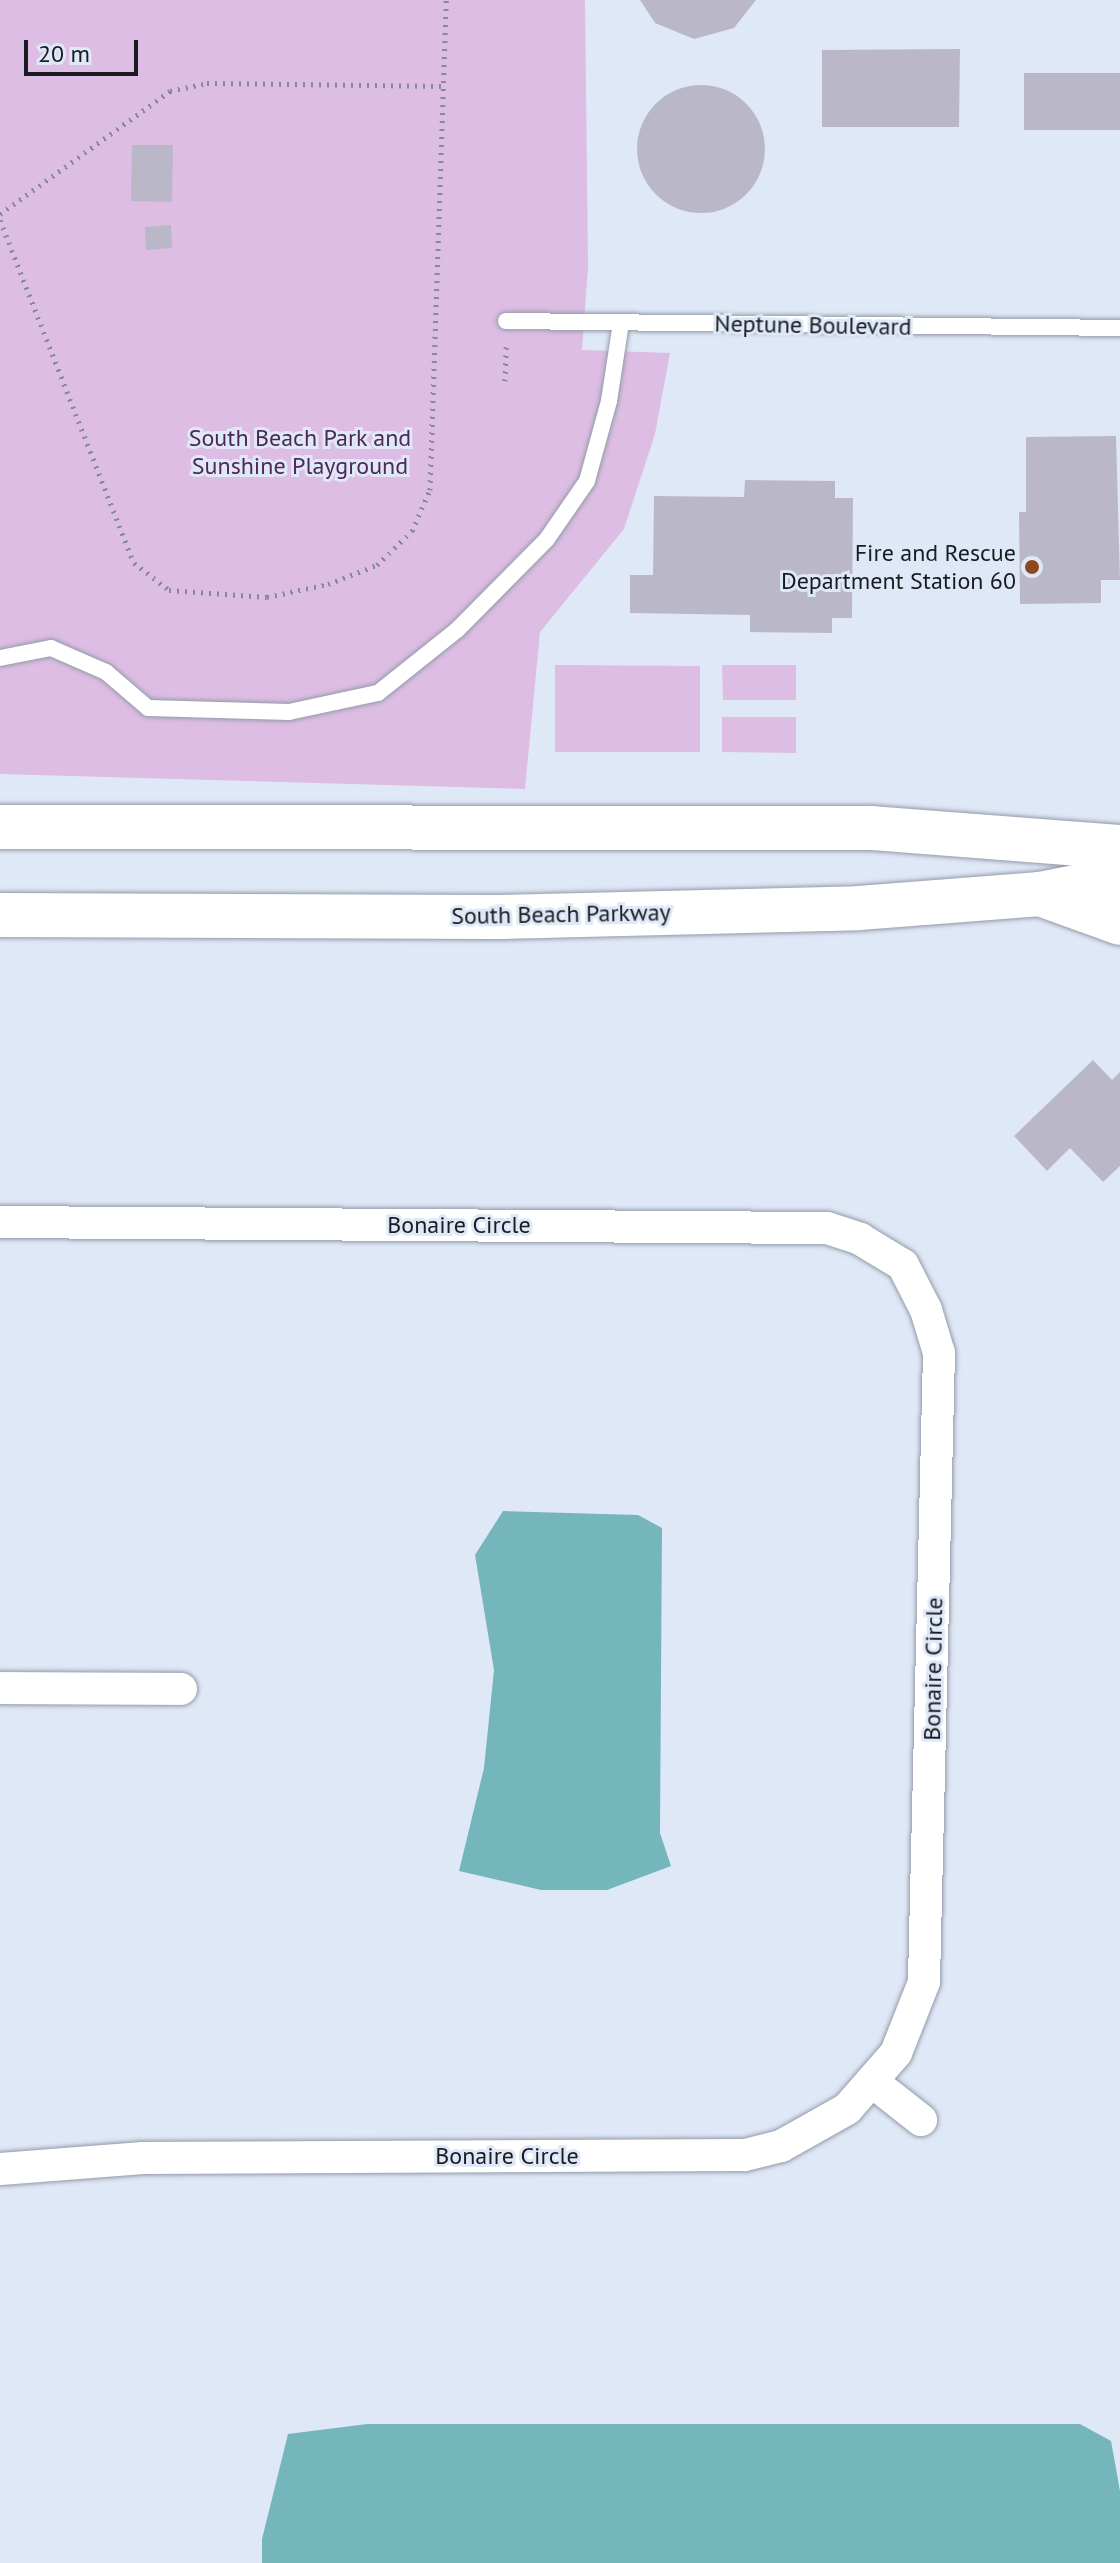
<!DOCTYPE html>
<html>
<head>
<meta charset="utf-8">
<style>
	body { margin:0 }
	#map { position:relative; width:1120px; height:2563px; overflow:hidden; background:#dfe8f6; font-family:"PT Sans",sans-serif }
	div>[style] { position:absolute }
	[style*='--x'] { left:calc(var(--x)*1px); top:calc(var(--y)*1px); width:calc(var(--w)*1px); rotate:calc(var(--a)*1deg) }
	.green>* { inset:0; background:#ddbde3 }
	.water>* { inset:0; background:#74b6bc }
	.building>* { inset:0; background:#bab8c8 }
	.round { border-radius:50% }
	.path>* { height:5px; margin-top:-2.5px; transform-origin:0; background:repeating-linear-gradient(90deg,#858b95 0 2px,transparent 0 8px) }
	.roads { filter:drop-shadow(0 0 2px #939ba9) drop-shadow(0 0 2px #939ba9) }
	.lane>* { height:16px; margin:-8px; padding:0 8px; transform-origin:8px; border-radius:8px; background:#fff }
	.street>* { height:32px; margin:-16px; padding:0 16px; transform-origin:16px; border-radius:16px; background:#fff }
	.secondary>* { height:44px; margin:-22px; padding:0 22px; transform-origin:22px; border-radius:22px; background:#fff }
	.dots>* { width:22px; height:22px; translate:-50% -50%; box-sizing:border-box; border:4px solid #dfe8f6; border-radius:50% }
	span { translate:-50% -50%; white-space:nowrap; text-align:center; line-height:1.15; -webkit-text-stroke:6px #dfe8f6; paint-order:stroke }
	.street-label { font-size:24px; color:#191b21 }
	.park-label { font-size:24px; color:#502659 }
	.poi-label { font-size:24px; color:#191b21 }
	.right { translate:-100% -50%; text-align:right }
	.scale { position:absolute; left:24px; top:40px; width:114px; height:36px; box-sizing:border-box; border:4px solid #191b21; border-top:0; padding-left:10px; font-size:24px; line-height:28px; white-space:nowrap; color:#191b21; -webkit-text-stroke:6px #dfe8f6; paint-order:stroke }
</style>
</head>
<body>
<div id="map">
	<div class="green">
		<div style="clip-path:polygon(0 0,585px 0,588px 267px,582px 350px,670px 353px,655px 434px,624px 529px,540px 632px,525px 789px,0 774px)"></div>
		<div style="clip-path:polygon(555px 665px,700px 666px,700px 752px,555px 752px)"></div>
		<div style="clip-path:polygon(722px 665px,796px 665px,796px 700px,723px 700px)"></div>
		<div style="clip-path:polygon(722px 717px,796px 717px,796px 753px,722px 752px)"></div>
	</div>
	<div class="water">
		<div style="clip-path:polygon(503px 1511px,638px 1515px,662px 1528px,660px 1833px,671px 1866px,607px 1890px,541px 1890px,459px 1871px,484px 1768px,494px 1670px,475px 1555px)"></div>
		<div style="clip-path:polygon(367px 2424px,1080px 2424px,1111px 2441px,1120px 2491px,1120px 2563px,262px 2563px,262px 2539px,288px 2434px)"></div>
	</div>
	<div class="building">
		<div style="clip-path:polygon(640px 0,756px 0,734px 28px,694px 39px,655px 23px)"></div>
		<div style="clip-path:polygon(960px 49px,959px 127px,822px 127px,822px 50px)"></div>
		<div style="clip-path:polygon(1024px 73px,1120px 73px,1120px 130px,1024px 130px)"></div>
		<div class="round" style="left:637px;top:85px;width:128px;height:128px"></div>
		<div style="clip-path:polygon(132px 145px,173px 145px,172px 202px,131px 201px)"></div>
		<div style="clip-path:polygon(171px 225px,172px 248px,146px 250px,145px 227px)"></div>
		<div style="clip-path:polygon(1116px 436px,1120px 580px,1101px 580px,1101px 603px,1020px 604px,1019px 512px,1026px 512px,1026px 437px)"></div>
		<div style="clip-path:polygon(745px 480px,835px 481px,835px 498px,853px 498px,852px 618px,832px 618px,832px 633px,750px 632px,750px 615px,630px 613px,630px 575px,653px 575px,654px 496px,744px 497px)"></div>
		<div style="clip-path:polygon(1093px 1060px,1112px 1080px,1120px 1072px,1120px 1166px,1103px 1182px,1070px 1148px,1047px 1171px,1014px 1136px)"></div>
	</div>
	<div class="path">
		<div style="--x:0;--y:214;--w:210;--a:-35.9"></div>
		<div style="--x:170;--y:91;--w:38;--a:-12"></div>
		<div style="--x:207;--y:83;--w:236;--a:0.7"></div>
		<div style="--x:0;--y:220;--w:368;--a:68.7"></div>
		<div style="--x:134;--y:563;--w:44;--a:37.6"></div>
		<div style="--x:169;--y:590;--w:98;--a:4.1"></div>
		<div style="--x:267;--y:597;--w:62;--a:-12"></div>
		<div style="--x:328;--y:584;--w:53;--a:-21.2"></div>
		<div style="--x:377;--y:565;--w:49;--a:-44.2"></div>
		<div style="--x:412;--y:531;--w:45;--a:-66.3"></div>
		<div style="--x:430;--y:490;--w:490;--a:-88.1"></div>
		<div style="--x:505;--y:381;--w:35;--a:-88"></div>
	</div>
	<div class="roads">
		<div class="lane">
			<div style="--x:506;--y:321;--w:614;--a:0.65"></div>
			<div style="--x:0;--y:658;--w:52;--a:-11.1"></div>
			<div style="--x:51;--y:648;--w:60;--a:23.6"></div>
			<div style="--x:106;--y:672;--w:55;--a:40.6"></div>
			<div style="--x:148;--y:708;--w:141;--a:1.6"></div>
			<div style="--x:289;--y:712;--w:91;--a:-12.1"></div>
			<div style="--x:378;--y:693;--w:101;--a:-38.6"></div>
			<div style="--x:457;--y:630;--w:128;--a:-45.3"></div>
			<div style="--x:547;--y:539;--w:70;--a:-55.4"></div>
			<div style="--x:587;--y:481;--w:83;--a:-74.6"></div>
			<div style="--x:609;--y:401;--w:79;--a:-81.3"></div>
		</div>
		<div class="street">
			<div style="--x:0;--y:1222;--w:827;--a:0.42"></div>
			<div style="--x:827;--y:1228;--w:35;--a:18"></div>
			<div style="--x:860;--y:1239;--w:50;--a:31.2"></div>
			<div style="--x:903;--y:1265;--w:51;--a:62.9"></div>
			<div style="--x:926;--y:1310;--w:45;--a:73.2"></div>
			<div style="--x:939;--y:1353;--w:629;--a:91.37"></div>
			<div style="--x:924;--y:1982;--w:76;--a:111.5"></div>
			<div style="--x:896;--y:2053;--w:74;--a:131.2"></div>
			<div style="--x:847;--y:2109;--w:76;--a:150.7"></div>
			<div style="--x:781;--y:2146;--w:38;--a:166"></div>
			<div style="--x:744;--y:2155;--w:601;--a:179.71"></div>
			<div style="--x:143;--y:2158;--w:143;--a:175.6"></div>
			<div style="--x:0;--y:1688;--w:181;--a:0.3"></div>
			<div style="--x:874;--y:2083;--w:60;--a:38.2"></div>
		</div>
		<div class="secondary">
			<div style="--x:0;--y:827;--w:872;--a:0.07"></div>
			<div style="--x:872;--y:828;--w:249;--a:4.4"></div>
			<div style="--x:1040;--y:894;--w:85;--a:19.9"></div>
			<div style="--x:0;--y:915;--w:500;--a:0.23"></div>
			<div style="--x:500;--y:917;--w:359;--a:-1.4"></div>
			<div style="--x:859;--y:908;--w:182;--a:-4.4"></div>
			<div style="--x:1040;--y:894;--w:82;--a:-11.3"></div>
		</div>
	</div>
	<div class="dots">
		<div style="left:1032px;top:567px;background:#8d481e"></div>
	</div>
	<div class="street-label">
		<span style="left:813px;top:325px;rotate:1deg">Neptune Boulevard</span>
		<span style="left:561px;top:914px;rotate:-1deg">South Beach Parkway</span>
		<span style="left:459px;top:1225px">Bonaire Circle</span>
		<span style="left:933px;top:1669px;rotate:-89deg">Bonaire Circle</span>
		<span style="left:507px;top:2156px">Bonaire Circle</span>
	</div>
	<div class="park-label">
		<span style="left:300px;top:452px">South Beach Park and<br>Sunshine Playground</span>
	</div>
	<div class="poi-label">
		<span class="right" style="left:1016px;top:567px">Fire and Rescue<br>Department Station 60</span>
	</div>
	<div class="scale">20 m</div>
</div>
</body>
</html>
